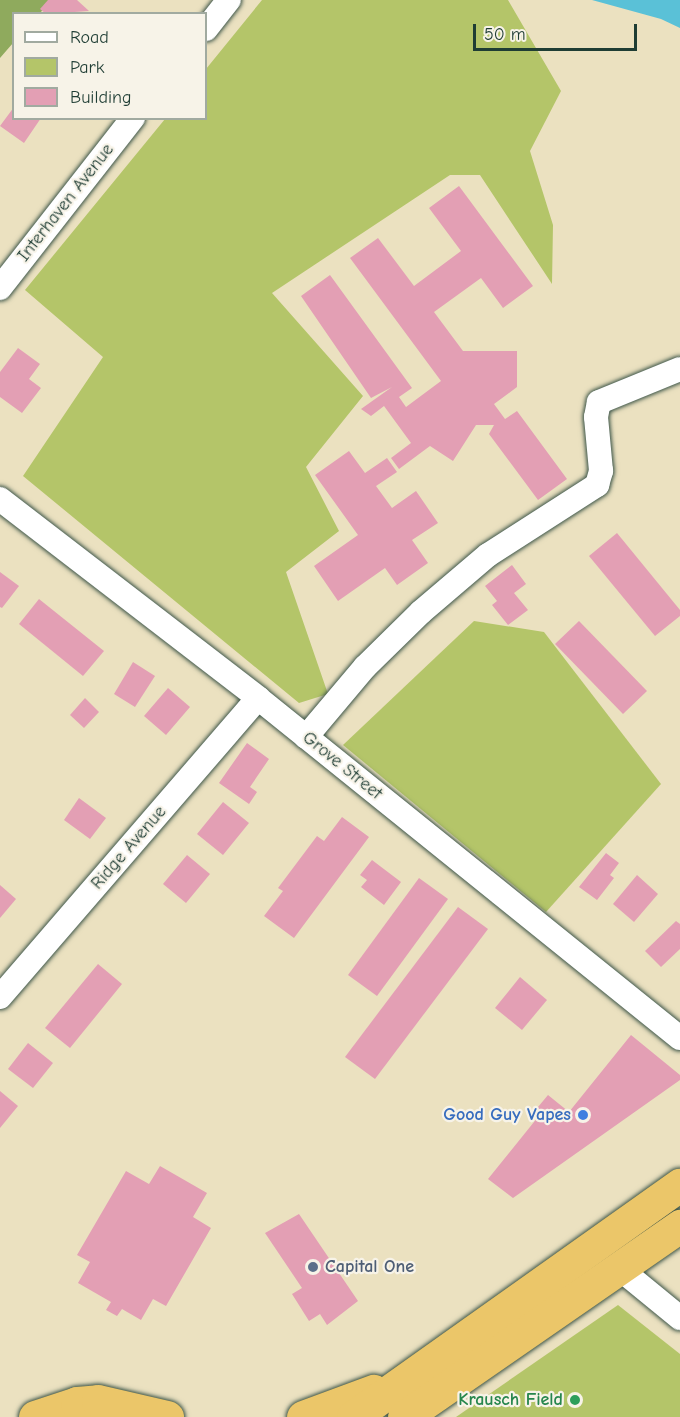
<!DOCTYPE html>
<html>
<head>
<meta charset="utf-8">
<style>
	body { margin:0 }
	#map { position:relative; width:680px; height:1417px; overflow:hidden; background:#ebe1c0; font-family:"Comic Neue",sans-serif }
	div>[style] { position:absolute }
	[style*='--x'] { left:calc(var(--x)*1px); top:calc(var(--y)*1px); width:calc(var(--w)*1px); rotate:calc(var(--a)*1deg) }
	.green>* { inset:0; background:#b4c569 }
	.forest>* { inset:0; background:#8faa5d }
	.water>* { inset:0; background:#5ac1d7 }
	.building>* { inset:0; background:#e39fb4 }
	.roads { filter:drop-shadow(0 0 2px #3e5649) drop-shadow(0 0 2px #3e5649) }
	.minor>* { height:24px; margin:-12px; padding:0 12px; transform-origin:12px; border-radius:12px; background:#fff }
	.highway>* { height:33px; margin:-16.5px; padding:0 16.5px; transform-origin:16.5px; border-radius:16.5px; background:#ebc669 }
	.dots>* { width:16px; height:16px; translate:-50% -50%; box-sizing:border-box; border:3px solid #f7f3e8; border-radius:50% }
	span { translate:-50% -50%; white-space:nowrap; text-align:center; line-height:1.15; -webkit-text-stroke:4.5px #f7f3e8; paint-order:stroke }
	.street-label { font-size:18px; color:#1f3d34 }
	.shop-label { font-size:18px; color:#366cbe; font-weight:700 }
	.right { translate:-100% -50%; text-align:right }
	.service-label { font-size:18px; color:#4e5e75; font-weight:700 }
	.left { translate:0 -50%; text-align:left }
	.leisure-label { font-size:18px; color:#27864d; font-weight:700 }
	.legend { position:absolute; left:12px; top:12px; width:195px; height:108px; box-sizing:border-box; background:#f7f3e8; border:2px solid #a1aaa0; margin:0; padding:8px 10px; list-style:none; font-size:18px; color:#1f3d34 }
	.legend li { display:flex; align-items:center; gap:12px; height:30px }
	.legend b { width:30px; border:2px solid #a1aaa0 }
	.scale { position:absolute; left:473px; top:24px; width:164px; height:27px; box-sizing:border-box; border:3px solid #1f3d34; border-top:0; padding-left:8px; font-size:18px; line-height:21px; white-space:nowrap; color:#1f3d34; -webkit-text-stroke:4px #f7f3e8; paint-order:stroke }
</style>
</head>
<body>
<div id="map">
	<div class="green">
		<div style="clip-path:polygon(262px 0,508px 0,561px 91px,530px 151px,553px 225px,552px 284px,480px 175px,450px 175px,272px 293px,363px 396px,306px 467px,339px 531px,286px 572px,328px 694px,299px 703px,23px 476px,103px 357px,25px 290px,165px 119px,206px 118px,206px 69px)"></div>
		<div style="clip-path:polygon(474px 621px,544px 632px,661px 784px,546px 912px,343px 745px)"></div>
		<div style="clip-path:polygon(618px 1305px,680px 1354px,680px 1417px,456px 1417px)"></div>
	</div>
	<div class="forest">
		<div style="clip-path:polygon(0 0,52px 0,40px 13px,14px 14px,13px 43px,0 58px)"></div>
	</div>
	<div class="water">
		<div style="clip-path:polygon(592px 0,680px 0,680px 28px,661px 19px)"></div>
	</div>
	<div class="building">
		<div style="clip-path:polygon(48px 0,77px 0,89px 11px,46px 14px,40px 9px)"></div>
		<div style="clip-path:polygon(14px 107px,14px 118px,41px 118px,24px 143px,0 126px)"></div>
		<div style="clip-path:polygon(459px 186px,533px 286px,503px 308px,481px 278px,434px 312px,463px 351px,517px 351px,517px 387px,494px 404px,505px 419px,517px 411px,567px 479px,538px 500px,489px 434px,494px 425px,476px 425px,453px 461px,430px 446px,399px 469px,391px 458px,411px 443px,384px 406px,371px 416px,361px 409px,392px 387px,371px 398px,301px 296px,330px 275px,412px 388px,399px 397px,406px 407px,441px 381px,350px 258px,378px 238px,414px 286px,461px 251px,429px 208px)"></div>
		<div style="clip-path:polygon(18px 348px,40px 364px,29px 379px,41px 388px,22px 413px,0 397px,0 372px)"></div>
		<div style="clip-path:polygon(349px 451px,365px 473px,387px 458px,397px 472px,376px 486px,392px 508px,416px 491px,438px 523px,412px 540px,428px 563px,397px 585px,385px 568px,338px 601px,314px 566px,358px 535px,315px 475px)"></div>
		<div style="clip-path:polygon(617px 533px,680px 610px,680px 616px,655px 636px,589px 556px)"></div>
		<div style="clip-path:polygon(512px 565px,526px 584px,514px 593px,528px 610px,508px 625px,492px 605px,497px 601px,485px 586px)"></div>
		<div style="clip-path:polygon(0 572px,19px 586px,2px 608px,0 607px)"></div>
		<div style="clip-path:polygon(39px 599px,104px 651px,83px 676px,19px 624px)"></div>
		<div style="clip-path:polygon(579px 621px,647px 691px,623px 714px,555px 644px)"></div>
		<div style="clip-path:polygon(133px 662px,155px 676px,135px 707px,114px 694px)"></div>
		<div style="clip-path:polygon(168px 688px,190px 707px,166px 735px,144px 716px)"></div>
		<div style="clip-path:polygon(85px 698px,99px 712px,84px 728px,70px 715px)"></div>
		<div style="clip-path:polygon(247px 743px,269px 759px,250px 787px,257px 792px,249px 804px,219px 783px)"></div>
		<div style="clip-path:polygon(79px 798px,106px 818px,90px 839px,64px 820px)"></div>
		<div style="clip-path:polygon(223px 802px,249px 823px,223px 855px,197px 834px)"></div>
		<div style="clip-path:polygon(342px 817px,369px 837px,294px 938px,264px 916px,283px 891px,278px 888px,317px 836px,324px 841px)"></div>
		<div style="clip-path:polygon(606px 853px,619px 863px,610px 875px,614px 878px,597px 900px,579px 887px)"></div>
		<div style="clip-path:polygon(187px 855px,210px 874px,186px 903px,163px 884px)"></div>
		<div style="clip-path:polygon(372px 860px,401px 882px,384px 905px,361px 887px,367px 880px,360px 875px)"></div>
		<div style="clip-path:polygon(637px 875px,658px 894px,634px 922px,613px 904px)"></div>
		<div style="clip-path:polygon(419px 878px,448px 899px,377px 996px,348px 975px)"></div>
		<div style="clip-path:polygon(0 885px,16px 899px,0 918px)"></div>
		<div style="clip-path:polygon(458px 907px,488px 929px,375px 1079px,345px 1057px)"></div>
		<div style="clip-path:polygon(676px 921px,680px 924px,680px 949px,661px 967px,645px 951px)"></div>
		<div style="clip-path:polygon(98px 964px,122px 984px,70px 1048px,45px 1028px)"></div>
		<div style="clip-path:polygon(520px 977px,547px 1000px,522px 1030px,495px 1008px)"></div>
		<div style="clip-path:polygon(631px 1035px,680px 1075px,680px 1080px,513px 1198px,488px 1179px,538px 1117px,533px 1113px,548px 1095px,569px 1112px)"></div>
		<div style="clip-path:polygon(28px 1043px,53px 1063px,33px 1088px,8px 1069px)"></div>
		<div style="clip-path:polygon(0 1091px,18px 1106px,0 1128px)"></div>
		<div style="clip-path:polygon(160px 1166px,207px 1193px,193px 1217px,211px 1228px,166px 1306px,153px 1299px,141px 1320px,122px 1309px,117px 1316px,106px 1310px,111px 1302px,78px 1283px,90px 1262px,77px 1255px,126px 1171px,149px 1184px)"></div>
		<div style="clip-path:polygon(299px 1214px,358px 1301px,327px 1325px,320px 1314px,309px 1321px,292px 1294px,302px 1288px,265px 1233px)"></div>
	</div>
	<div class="roads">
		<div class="minor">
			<div style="--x:206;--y:29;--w:37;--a:-52"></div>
			<div style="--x:0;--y:288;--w:216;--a:-52"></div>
			<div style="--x:0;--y:499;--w:326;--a:37.6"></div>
			<div style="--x:258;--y:698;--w:542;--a:38.86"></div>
			<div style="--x:306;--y:737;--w:92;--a:-49.9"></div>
			<div style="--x:365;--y:667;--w:78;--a:-44.5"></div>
			<div style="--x:421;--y:612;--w:88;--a:-40.4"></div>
			<div style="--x:488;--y:555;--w:130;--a:-32.7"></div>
			<div style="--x:597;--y:485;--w:15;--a:-74"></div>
			<div style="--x:601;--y:471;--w:54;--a:-95.3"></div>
			<div style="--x:596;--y:417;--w:15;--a:-79"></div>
			<div style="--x:599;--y:402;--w:87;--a:-22.2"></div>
			<div style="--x:0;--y:997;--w:395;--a:-49.2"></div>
			<div style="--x:619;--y:1268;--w:79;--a:39.3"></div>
		</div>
		<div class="highway">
			<div style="--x:35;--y:1417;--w:44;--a:-18.4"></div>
			<div style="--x:77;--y:1403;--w:21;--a:-5"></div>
			<div style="--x:98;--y:1401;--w:71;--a:13.1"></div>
			<div style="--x:303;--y:1417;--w:75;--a:-20.4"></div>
			<div style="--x:353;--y:1417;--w:401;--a:-35.4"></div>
			<div style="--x:404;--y:1417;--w:336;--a:-34.7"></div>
		</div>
	</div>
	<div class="dots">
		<div style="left:583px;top:1115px;background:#3f7fe0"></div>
		<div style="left:313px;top:1267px;background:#5c6f8a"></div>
		<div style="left:575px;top:1400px;background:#2e9e5b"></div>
	</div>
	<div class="street-label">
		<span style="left:66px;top:203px;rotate:-52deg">Interhaven Avenue</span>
		<span style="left:342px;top:766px;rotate:39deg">Grove Street</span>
		<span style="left:129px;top:848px;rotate:-49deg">Ridge Avenue</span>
	</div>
	<div class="shop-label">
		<span class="right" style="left:571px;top:1115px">Good Guy Vapes</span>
	</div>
	<div class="service-label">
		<span class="left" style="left:325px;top:1267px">Capital One</span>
	</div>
	<div class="leisure-label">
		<span class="right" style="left:563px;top:1400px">Krausch Field</span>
	</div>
	<ul class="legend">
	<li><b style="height:8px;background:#fff"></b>Road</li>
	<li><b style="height:16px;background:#b4c569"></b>Park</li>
	<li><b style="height:16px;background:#e39fb4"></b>Building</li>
	</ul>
	<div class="scale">50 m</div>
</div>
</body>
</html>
